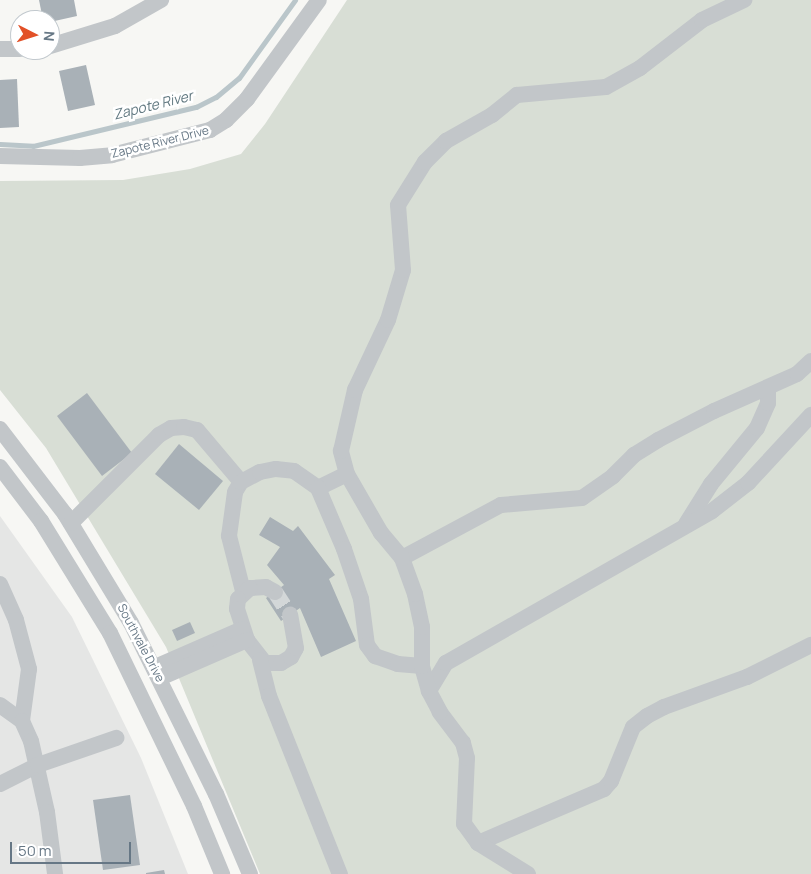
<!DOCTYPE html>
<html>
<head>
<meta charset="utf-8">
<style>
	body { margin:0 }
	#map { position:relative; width:811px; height:874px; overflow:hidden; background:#f7f7f4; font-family:Manrope,sans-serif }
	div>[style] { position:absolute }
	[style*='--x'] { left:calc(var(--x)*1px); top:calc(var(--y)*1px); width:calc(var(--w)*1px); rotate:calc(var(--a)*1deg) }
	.built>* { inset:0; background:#e5e6e5 }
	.green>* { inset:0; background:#d8ded5 }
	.stream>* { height:5px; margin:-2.5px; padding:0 2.5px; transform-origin:2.5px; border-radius:2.5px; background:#bac6ca }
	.building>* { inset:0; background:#a9b1b7 }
	.minor-tunnel>* { height:16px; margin-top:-8px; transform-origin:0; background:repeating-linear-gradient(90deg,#d3d7d8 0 16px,transparent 0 24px) }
	.minor>* { height:16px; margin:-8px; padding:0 8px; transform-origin:8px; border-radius:8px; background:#c2c6c9 }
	span { translate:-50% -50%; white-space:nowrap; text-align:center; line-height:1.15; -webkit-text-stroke:5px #fff; paint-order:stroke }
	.street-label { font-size:12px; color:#667785 }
	.water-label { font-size:14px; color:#627981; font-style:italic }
	.north { position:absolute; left:10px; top:10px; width:50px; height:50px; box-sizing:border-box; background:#fff; border:1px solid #c2c9ce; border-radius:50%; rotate:95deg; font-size:14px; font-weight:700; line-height:20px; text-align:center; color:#667785 }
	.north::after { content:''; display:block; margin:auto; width:18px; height:22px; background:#e25128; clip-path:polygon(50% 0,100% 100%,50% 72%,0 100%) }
	.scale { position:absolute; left:10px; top:842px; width:121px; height:22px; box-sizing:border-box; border:2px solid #667785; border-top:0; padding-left:6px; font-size:15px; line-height:18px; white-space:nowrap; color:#667785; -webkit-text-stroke:4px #fff; paint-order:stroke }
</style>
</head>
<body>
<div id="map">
	<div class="built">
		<div style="clip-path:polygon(0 516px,72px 617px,141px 758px,188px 874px,0 874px)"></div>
	</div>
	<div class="green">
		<div style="clip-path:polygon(347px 0,811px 0,811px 874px,260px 874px,166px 647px,46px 448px,0 390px,0 181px,123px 180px,190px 169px,241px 154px,265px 124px)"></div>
	</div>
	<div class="stream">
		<div style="--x:0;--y:144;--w:33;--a:3"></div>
		<div style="--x:33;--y:146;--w:168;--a:-13.5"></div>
		<div style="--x:196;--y:107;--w:22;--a:-27"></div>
		<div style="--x:216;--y:97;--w:30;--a:-40"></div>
		<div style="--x:239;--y:78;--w:96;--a:-54.3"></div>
	</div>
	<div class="building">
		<div style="clip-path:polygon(39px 0,74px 0,77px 16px,50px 22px,43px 20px)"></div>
		<div style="clip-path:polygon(86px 65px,95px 105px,68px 111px,59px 71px)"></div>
		<div style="clip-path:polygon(17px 79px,19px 127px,0 128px,0 80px)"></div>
		<div style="clip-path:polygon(87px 393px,132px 453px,102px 476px,57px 416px)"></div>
		<div style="clip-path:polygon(179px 444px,223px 481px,199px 510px,155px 474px)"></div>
		<div style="clip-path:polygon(270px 517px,293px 531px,298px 526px,335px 575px,329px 579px,356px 641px,321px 657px,300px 608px,281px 621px,266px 598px,284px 585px,267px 565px,280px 547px,259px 535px)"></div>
		<div style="clip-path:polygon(190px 622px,195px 633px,177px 641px,172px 630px)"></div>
		<div style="clip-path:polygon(130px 795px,140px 865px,103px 870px,93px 800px)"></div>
		<div style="clip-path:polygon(164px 870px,165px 874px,146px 874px,146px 873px)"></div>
	</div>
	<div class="minor-tunnel">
		<div style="--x:275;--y:592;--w:27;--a:57"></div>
	</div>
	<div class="minor">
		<div style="--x:50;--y:46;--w:68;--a:-17.1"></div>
		<div style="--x:115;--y:26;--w:53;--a:-29.5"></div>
		<div style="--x:0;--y:49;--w:20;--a:0"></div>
		<div style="--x:0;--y:156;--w:80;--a:1.4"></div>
		<div style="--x:80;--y:158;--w:32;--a:-5"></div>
		<div style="--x:112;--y:155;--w:101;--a:-14.3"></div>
		<div style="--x:210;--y:130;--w:19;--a:-32"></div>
		<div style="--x:226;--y:120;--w:30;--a:-45"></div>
		<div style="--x:247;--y:99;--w:122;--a:-54"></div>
		<div style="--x:0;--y:429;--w:107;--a:52.6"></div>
		<div style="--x:65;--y:514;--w:127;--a:58.8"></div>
		<div style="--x:131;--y:623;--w:191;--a:63.6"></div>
		<div style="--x:216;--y:794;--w:87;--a:67"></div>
		<div style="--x:0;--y:467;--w:68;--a:52.8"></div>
		<div style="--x:41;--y:521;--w:132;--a:58.4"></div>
		<div style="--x:110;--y:633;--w:192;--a:64.1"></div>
		<div style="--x:194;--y:806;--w:74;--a:67.6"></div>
		<div style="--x:318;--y:488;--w:32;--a:-26"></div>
		<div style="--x:71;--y:523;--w:124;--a:-45"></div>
		<div style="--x:159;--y:435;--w:14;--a:-30"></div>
		<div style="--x:171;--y:428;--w:13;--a:-4"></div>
		<div style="--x:184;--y:427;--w:13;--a:13"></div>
		<div style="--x:197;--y:430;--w:68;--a:49.8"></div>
		<div style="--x:686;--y:524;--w:47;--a:-58"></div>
		<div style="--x:711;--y:484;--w:72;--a:-50.6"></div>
		<div style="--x:757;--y:428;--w:27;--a:-66"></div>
		<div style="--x:768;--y:403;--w:15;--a:-90"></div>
		<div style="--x:402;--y:558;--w:112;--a:-28.2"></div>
		<div style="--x:501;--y:505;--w:81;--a:-4.9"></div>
		<div style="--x:582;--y:498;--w:38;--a:-35"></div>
		<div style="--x:613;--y:476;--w:30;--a:-45"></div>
		<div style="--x:634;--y:455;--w:28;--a:-32"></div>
		<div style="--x:658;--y:440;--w:63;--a:-27.4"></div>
		<div style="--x:714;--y:411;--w:91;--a:-24"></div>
		<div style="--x:797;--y:374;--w:19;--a:-43"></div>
		<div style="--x:0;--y:584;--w:39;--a:66"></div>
		<div style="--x:16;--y:620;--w:51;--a:75.1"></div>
		<div style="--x:29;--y:669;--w:52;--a:97.7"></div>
		<div style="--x:243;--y:591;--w:57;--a:-104.3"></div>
		<div style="--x:229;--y:536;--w:44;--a:-82.2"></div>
		<div style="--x:235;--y:492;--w:12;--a:-59"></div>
		<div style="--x:241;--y:482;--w:21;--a:-28"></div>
		<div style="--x:260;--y:472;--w:16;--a:-11"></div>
		<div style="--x:276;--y:469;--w:18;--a:6"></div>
		<div style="--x:294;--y:471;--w:29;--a:35"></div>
		<div style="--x:318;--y:488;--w:66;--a:66.9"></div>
		<div style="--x:344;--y:549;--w:53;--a:71.2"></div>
		<div style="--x:361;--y:599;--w:46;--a:82.6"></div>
		<div style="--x:367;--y:645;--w:14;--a:54"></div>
		<div style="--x:375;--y:656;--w:24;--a:19"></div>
		<div style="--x:398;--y:664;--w:24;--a:5"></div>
		<div style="--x:275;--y:592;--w:10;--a:-151"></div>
		<div style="--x:266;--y:587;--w:16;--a:176"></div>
		<div style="--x:250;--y:588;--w:16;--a:137"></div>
		<div style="--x:238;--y:599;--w:10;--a:96"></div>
		<div style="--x:237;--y:609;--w:33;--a:72"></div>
		<div style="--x:247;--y:640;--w:29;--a:52"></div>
		<div style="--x:265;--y:663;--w:16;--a:0"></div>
		<div style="--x:281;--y:663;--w:12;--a:-31"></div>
		<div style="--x:291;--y:657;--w:10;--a:-61"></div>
		<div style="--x:296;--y:648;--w:34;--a:-100"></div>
		<div style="--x:260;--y:660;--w:37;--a:76"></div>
		<div style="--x:269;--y:696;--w:192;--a:68.3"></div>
		<div style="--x:155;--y:667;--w:95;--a:-23.6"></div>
		<div style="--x:160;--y:678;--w:95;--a:-23.6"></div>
		<div style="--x:429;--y:691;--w:33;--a:-59"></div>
		<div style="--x:446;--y:663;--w:306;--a:-29.7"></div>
		<div style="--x:712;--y:511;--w:46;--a:-37.9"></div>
		<div style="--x:748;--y:483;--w:93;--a:-47.2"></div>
		<div style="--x:0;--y:705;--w:27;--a:36"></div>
		<div style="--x:22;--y:721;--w:22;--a:66"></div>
		<div style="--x:31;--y:741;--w:73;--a:77.3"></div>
		<div style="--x:47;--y:812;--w:63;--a:82.6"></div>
		<div style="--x:0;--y:784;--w:42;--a:-26.6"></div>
		<div style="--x:38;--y:765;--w:83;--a:-19.1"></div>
		<div style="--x:478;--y:843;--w:137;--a:-23.2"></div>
		<div style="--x:604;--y:789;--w:11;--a:-49"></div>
		<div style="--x:611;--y:781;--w:58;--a:-67.8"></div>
		<div style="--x:633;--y:727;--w:18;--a:-38"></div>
		<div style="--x:647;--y:716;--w:19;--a:-28"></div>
		<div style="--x:664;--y:707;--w:88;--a:-19.9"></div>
		<div style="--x:747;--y:677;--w:72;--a:-26.6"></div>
		<div style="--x:528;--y:874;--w:59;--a:-148.2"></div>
		<div style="--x:478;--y:843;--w:24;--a:-126"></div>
		<div style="--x:464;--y:824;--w:66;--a:-87.4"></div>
		<div style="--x:467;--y:758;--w:16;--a:-105"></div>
		<div style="--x:463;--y:743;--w:39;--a:-127"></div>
		<div style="--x:440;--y:712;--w:24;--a:-118"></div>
		<div style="--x:429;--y:691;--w:26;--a:-106"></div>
		<div style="--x:422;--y:666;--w:39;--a:-90"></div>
		<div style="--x:422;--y:627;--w:34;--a:-102"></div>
		<div style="--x:415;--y:594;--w:38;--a:-110"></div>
		<div style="--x:402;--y:558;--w:33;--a:-130"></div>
		<div style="--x:381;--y:533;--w:68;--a:-120"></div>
		<div style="--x:347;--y:474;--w:24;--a:-105"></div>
		<div style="--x:341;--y:451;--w:63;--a:-77.1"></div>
		<div style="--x:355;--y:390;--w:77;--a:-64.8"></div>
		<div style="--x:388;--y:320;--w:52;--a:-73.3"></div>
		<div style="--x:403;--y:270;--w:65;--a:-94.4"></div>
		<div style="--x:398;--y:205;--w:51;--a:-57.9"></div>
		<div style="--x:425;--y:162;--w:30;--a:-45"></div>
		<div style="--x:446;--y:141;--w:53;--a:-29.5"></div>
		<div style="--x:492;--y:115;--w:32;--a:-39"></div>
		<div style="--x:517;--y:95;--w:89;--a:-5.1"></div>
		<div style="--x:606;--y:87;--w:39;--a:-29"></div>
		<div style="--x:640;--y:68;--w:78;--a:-37.7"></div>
		<div style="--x:702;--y:20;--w:47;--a:-25.5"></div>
	</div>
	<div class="street-label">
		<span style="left:160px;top:142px;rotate:-14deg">Zapote River Drive</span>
		<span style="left:141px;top:643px;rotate:62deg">Southvale Drive</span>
	</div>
	<div class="water-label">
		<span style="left:153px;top:105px;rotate:-14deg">Zapote River</span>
	</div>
	<div class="north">N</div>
	<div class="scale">50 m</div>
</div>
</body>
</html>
